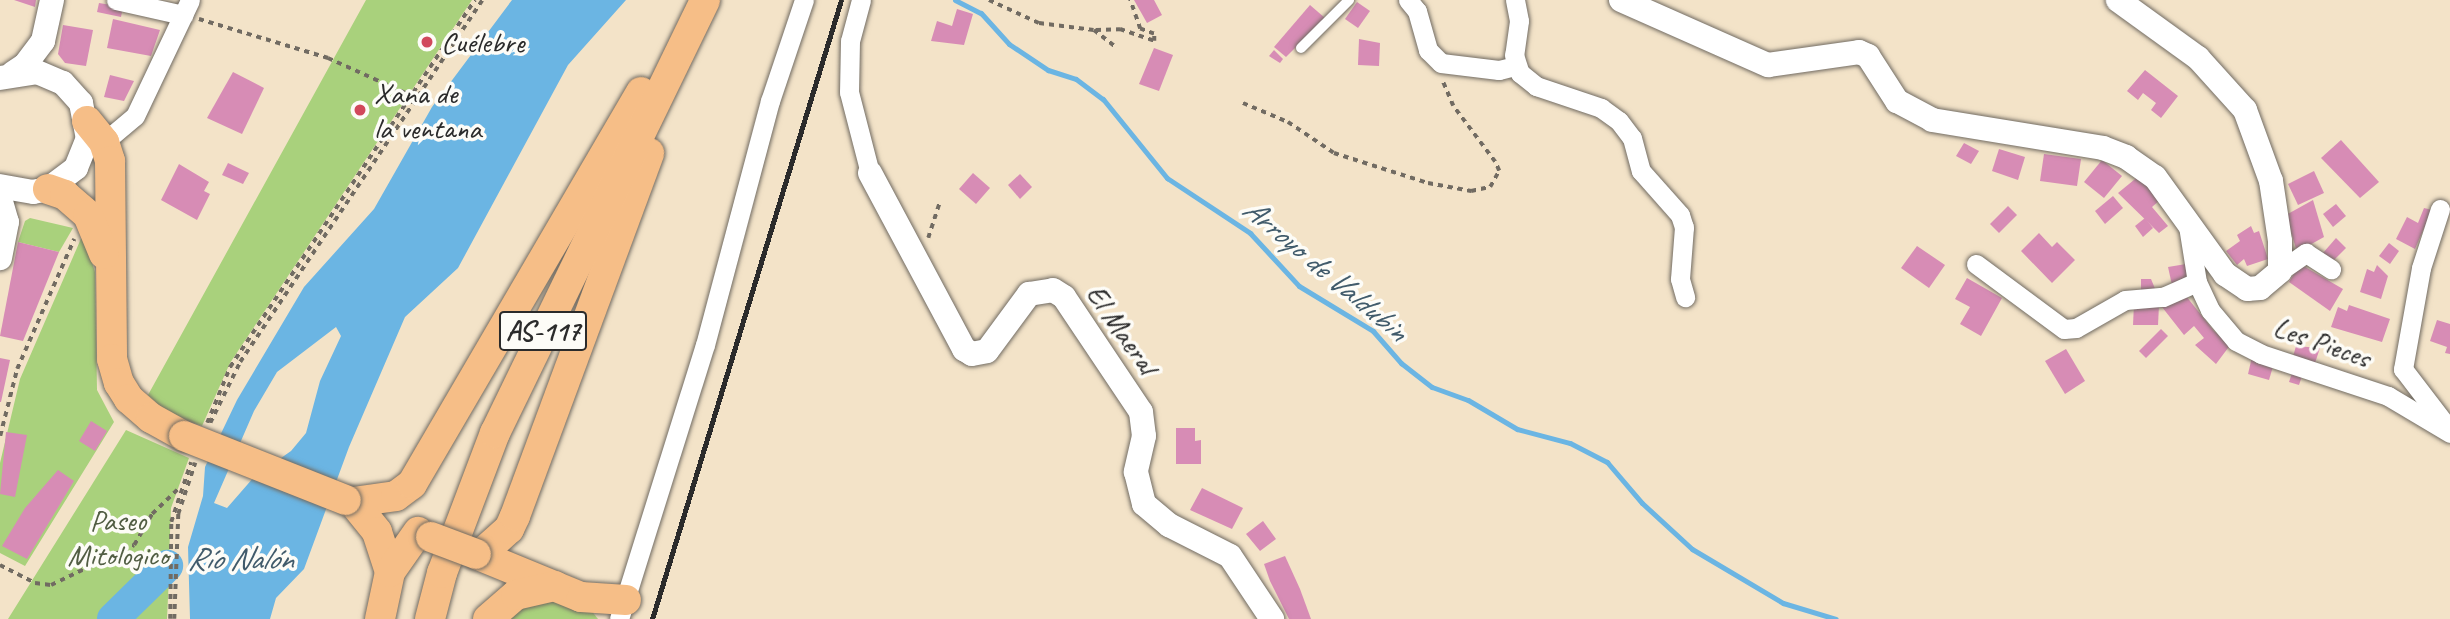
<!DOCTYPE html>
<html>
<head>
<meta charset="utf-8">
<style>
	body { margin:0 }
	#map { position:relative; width:2450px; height:619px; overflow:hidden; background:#f3e3c8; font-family:Caveat,sans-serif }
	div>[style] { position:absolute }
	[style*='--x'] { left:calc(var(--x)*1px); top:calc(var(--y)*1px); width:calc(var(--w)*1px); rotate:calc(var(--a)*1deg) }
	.green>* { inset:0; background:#a9d17c }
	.water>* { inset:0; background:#6bb5e3 }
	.stream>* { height:5px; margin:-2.5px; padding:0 2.5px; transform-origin:2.5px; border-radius:2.5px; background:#6bb5e3 }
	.river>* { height:32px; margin:-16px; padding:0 16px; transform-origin:16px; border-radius:16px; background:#6bb5e3 }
	.building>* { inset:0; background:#d78cb5 }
	.path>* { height:3.5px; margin-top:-1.75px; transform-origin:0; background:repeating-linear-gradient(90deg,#716b62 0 5px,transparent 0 10px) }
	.roads { filter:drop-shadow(0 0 2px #716b62) drop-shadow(0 0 2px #716b62) }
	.service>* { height:10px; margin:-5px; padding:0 5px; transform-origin:5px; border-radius:5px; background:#fff }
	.minor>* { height:19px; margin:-9.5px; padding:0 9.5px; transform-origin:9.5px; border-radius:9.5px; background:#fff }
	.tertiary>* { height:24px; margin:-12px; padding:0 12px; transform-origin:12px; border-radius:12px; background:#fff }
	.primary>* { height:30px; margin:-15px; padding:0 15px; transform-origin:15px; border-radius:15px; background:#f6be87 }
	.rail>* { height:5px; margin:-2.5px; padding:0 2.5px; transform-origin:2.5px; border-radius:2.5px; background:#2b2b2b }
	.bridges { filter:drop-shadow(0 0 2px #716b62) drop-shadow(0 0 2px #716b62) }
	.primary-bridge>* { height:30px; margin:-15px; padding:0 15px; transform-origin:15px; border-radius:15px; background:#f6be87 }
	.dots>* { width:19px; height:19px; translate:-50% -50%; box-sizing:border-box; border:4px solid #fdfcf7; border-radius:50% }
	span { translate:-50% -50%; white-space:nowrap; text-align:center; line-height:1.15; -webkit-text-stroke:7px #fdfcf7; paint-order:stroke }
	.shield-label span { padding:2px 5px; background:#fdfcf7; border:2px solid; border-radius:5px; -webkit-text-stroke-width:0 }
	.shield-label { font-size:28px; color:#2b2b2b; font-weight:700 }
	.poi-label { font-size:30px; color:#2b2b2b }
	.left { translate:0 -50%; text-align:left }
	.street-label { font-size:30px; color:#2b2b2b }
	.park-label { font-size:30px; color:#515d43 }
	.water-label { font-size:32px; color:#415b6b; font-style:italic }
</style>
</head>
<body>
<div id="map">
	<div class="green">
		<div style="clip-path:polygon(366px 0,472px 0,230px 363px,202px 426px,168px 413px,148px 395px)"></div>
		<div style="clip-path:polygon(30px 218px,73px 228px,59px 252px,18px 242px,25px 221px)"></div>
		<div style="clip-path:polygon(83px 234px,95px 272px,97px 390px,114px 422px,25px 566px,0 553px,0 463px,20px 379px)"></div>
		<div style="clip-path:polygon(126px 430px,189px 458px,171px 508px,169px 558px,107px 619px,8px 619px)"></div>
		<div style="clip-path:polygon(169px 576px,167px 619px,127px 619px)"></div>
		<div style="clip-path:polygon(535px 589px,590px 609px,598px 619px,488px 619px)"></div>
	</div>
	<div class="water">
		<div style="clip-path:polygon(evenodd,512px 0,626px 0,568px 65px,458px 268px,405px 317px,349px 447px,304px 569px,276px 598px,270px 619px,190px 619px,188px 547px,203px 496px,205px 467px,237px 400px,304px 287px,374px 209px,432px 107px,512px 0,336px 327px,341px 336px,320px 381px,306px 433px,291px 451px,254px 477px,227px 508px,214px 503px,254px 411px,277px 372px,336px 327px)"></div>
	</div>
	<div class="stream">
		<div style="--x:955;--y:0;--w:29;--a:27"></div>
		<div style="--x:981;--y:13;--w:42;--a:47.9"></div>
		<div style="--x:1009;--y:44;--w:47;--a:33.7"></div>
		<div style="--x:1048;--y:70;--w:29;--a:18"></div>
		<div style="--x:1076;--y:79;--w:34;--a:37"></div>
		<div style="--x:1103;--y:99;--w:102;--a:51"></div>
		<div style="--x:1167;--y:178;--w:100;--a:33.5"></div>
		<div style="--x:1250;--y:233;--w:72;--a:47.2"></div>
		<div style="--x:1299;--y:286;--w:87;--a:31.3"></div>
		<div style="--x:1373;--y:331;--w:43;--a:48.8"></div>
		<div style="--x:1401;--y:363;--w:39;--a:38"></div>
		<div style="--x:1432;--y:387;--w:38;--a:20"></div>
		<div style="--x:1468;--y:400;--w:57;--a:30.6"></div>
		<div style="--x:1517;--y:429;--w:55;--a:14.8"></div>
		<div style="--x:1570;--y:443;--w:42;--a:27.2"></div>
		<div style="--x:1607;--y:462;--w:54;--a:49.5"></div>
		<div style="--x:1642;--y:503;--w:68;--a:42.6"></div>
		<div style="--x:1692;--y:549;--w:106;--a:30.7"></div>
		<div style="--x:1783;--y:603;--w:55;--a:16.8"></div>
	</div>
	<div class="river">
		<div style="--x:113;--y:619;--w:76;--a:-44.5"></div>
	</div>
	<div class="building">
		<div style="clip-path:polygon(14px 0,36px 0,35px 7px)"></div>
		<div style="clip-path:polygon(1134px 0,1154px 0,1162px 15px,1147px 23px)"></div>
		<div style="clip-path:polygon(1357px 2px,1370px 11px,1358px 28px,1345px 19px)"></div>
		<div style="clip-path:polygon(99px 3px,123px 7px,121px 17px,97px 12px)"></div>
		<div style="clip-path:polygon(1310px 5px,1325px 18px,1286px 57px,1274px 47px)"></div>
		<div style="clip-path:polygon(957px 9px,973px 14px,964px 45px,931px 41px,937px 21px,952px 26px)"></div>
		<div style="clip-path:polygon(113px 19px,160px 30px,151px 56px,107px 48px)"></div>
		<div style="clip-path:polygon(63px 25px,93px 30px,86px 66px,65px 63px,58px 54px)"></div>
		<div style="clip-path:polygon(1359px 39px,1380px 43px,1379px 66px,1358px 65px)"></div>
		<div style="clip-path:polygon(1154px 48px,1173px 55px,1159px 91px,1139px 84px)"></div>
		<div style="clip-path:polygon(1274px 50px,1283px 59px,1280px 63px,1269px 56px)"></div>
		<div style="clip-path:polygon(2145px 70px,2178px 96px,2161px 118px,2151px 110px,2156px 103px,2143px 93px,2138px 100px,2127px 91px)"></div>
		<div style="clip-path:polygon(233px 72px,264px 88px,242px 134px,207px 118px)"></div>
		<div style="clip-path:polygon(110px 75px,134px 81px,124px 101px,104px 97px)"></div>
		<div style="clip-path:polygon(2341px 140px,2379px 182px,2360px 198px,2321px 158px)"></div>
		<div style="clip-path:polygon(1964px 143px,1979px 151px,1971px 164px,1956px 156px)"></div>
		<div style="clip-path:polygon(1999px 149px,2025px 157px,2018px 180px,1992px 171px)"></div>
		<div style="clip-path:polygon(2044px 154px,2081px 159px,2077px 186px,2040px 181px)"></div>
		<div style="clip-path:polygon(2102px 160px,2122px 176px,2104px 198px,2084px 182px)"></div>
		<div style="clip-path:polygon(228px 163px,249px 173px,243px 184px,222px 175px)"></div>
		<div style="clip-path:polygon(179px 164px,209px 182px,204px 191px,210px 194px,197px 220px,161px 200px)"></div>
		<div style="clip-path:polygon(2314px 171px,2324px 193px,2298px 205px,2288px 184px)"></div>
		<div style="clip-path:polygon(973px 173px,990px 188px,976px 204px,959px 189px)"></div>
		<div style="clip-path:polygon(1020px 174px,1032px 187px,1020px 199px,1008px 185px)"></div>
		<div style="clip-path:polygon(2140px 175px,2160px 200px,2152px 207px,2168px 226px,2159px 233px,2118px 193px)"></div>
		<div style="clip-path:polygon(2113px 196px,2123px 208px,2105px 224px,2095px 211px)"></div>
		<div style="clip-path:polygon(2313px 200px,2324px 237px,2297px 252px,2286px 215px)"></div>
		<div style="clip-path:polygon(2336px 204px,2346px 216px,2333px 227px,2323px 214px)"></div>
		<div style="clip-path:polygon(2008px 206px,2017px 215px,1999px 233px,1990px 224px)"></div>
		<div style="clip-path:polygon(2424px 208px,2432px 210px,2415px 249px,2396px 239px,2407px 217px,2418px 223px)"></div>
		<div style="clip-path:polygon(2145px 218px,2153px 228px,2143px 237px,2135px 226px)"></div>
		<div style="clip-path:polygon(2251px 226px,2254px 233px,2259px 231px,2268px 259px,2247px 266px,2244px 259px,2237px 265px,2226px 251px,2240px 241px,2237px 235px)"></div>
		<div style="clip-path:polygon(2039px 233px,2052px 247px,2057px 242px,2075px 260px,2052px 283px,2021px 251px)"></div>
		<div style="clip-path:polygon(2336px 238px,2346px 248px,2332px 262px,2323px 253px)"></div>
		<div style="clip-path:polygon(18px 242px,59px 252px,23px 341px,0 336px)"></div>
		<div style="clip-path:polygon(2389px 243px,2399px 251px,2390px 264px,2379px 256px)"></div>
		<div style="clip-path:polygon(1917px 246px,1945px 265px,1929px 288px,1901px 268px)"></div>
		<div style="clip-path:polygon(2186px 264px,2189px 282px,2172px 285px,2168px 267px)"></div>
		<div style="clip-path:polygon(2300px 264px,2343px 289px,2330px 311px,2289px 282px)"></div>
		<div style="clip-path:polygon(2377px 265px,2388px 276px,2381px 299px,2360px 292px,2367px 269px,2374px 272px)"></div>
		<div style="clip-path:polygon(1967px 278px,2002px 298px,1981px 336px,1960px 324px,1970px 307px,1955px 299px)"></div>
		<div style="clip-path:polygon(2141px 279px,2151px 279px,2156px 291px,2141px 291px)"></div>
		<div style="clip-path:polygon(2182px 291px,2214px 331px,2231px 344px,2216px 364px,2195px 345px,2204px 338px,2194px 326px,2184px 335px,2162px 307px,2173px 294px)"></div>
		<div style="clip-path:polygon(2134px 304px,2159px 305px,2158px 325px,2133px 325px)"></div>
		<div style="clip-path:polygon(2349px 305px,2390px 319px,2382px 342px,2331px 327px,2338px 307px,2347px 311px)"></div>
		<div style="clip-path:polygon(2437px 320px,2450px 324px,2450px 354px,2445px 353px,2447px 347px,2430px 341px)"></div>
		<div style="clip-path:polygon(2161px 329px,2168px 336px,2146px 358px,2139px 351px)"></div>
		<div style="clip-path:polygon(2296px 346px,2320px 348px,2314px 366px,2292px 360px)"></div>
		<div style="clip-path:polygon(2066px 349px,2085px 381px,2065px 394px,2045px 361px)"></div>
		<div style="clip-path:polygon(2252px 357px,2274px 363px,2269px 380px,2248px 374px)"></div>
		<div style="clip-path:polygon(0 358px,10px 360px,1px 402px,0 402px)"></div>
		<div style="clip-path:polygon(2292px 373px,2302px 376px,2299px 385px,2289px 382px)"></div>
		<div style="clip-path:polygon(91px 421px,107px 431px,95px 451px,79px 441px)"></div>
		<div style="clip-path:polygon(1176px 428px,1195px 428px,1195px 441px,1201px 440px,1201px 464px,1176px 464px)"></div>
		<div style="clip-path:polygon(6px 432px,27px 435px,15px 497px,0 494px)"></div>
		<div style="clip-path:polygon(58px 470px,74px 481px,27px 559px,2px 546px,25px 508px)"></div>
		<div style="clip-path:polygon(1202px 488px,1243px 508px,1232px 529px,1190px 510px)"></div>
		<div style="clip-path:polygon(1263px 521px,1276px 539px,1260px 551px,1246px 534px)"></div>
		<div style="clip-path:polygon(1285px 556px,1300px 589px,1311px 619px,1289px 619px,1270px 581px,1264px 564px)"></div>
	</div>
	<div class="path">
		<div style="--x:989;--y:0;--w:55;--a:24.7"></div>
		<div style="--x:1039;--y:23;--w:55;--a:7.3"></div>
		<div style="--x:1094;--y:30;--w:28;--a:38"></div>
		<div style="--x:199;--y:19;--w:135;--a:16.8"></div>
		<div style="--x:328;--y:58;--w:92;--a:24.3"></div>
		<div style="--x:1096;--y:30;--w:24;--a:-2"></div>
		<div style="--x:1120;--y:29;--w:36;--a:19"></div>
		<div style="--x:1154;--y:41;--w:7;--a:-90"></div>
		<div style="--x:1154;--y:34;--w:15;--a:-160"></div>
		<div style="--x:1140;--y:29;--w:31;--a:-109"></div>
		<div style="--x:1243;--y:103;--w:49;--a:22.9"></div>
		<div style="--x:1288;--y:122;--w:55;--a:34"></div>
		<div style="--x:1334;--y:153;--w:99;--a:17.7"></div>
		<div style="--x:1428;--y:183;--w:44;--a:10.5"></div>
		<div style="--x:1471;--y:191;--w:19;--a:-12"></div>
		<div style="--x:1490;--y:187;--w:18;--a:-61"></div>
		<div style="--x:1499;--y:171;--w:10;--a:-114"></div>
		<div style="--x:1495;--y:162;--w:70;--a:-126.9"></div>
		<div style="--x:1453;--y:106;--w:26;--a:-113"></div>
		<div style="--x:928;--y:238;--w:38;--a:-72"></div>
		<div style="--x:207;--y:423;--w:61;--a:-67.7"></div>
		<div style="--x:230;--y:367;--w:441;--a:-56.3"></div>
		<div style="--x:210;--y:423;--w:68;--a:-63.8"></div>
		<div style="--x:240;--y:362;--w:435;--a:-56.2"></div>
		<div style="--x:0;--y:436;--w:69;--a:-75.8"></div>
		<div style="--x:17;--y:369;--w:142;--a:-66.3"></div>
		<div style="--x:0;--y:565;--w:39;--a:27"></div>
		<div style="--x:35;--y:583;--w:16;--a:7"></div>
		<div style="--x:51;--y:585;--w:92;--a:-25.7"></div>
		<div style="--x:134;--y:545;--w:36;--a:-60"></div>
		<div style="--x:152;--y:514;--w:39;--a:-44"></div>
		<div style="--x:170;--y:619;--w:97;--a:-89.4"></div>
		<div style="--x:171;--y:522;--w:63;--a:-71.6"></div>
		<div style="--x:174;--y:619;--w:105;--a:-87.8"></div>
		<div style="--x:178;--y:514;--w:54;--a:-71.6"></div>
	</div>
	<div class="roads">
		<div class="service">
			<div style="--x:1301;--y:48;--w:68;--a:-45"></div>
		</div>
		<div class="minor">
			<div style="--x:116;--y:0;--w:69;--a:12.6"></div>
			<div style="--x:861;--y:0;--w:42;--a:105"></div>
			<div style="--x:850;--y:41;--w:51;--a:91.1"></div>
			<div style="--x:849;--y:92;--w:84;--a:75.5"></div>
			<div style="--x:1408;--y:0;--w:14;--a:51"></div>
			<div style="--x:1417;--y:11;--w:41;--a:74.2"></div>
			<div style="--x:1428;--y:50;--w:18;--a:45"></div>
			<div style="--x:1441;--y:63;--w:58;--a:6.9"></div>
			<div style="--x:1499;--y:70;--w:16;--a:-14"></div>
			<div style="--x:1515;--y:0;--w:21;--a:79"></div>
			<div style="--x:1519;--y:21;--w:34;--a:98"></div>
			<div style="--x:1514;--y:55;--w:19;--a:72"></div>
			<div style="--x:1520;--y:73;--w:21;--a:39"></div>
			<div style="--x:1536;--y:86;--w:69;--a:18.7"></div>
			<div style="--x:1601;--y:108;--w:22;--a:36"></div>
			<div style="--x:1619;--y:121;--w:21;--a:53"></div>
			<div style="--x:1632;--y:138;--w:34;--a:75"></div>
			<div style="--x:1641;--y:171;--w:59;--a:48.4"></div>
			<div style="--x:1680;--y:215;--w:13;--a:72"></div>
			<div style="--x:1684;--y:227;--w:52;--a:94.4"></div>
			<div style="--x:1680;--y:279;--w:19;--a:74"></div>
			<div style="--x:104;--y:142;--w:40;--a:-40"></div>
			<div style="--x:135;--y:116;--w:128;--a:-64.6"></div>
			<div style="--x:2440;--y:209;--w:62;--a:107.9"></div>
			<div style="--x:2421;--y:268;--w:103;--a:100.1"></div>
			<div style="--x:2403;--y:369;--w:69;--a:52.6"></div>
			<div style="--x:2188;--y:226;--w:57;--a:80.9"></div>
			<div style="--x:2197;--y:282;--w:31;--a:65"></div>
			<div style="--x:2210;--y:310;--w:40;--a:50"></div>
			<div style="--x:2236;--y:341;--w:28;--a:27"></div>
			<div style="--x:2261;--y:354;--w:134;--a:18.3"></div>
			<div style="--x:2388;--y:396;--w:72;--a:30.8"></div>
			<div style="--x:1976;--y:264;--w:109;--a:36.5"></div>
			<div style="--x:2064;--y:329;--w:12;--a:-5"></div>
			<div style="--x:2076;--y:328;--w:56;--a:-29.7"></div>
			<div style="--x:2125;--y:300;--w:38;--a:-5"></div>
			<div style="--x:2163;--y:297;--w:37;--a:-24"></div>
			<div style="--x:2280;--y:271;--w:32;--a:-35"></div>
			<div style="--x:2306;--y:253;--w:30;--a:33"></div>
			<div style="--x:619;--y:619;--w:287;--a:-72.6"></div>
			<div style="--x:705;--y:345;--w:253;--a:-75.1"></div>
			<div style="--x:770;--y:101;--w:107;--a:-71.4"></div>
		</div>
		<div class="tertiary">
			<div style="--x:1621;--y:0;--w:161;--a:23.9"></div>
			<div style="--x:1768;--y:65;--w:92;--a:-8.1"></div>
			<div style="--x:1859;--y:52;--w:10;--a:24"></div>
			<div style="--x:1868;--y:56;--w:54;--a:57.2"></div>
			<div style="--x:1897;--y:101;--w:40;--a:28"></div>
			<div style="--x:1932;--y:120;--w:173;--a:9.3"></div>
			<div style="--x:2103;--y:148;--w:25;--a:21"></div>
			<div style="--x:2126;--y:157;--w:35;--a:35"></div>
			<div style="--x:2155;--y:177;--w:120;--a:54.2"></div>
			<div style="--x:2225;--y:274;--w:27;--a:34"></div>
			<div style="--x:2247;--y:289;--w:13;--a:-4"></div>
			<div style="--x:2260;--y:288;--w:26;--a:-40"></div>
			<div style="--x:2280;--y:271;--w:30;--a:-90"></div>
			<div style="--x:2280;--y:241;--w:61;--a:-98.5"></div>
			<div style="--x:2271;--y:181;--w:76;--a:-110.1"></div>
			<div style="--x:2245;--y:110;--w:70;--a:-132.1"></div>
			<div style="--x:2198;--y:58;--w:99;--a:-144.1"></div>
			<div style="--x:13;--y:73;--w:14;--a:-34"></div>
			<div style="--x:25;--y:65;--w:30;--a:-53"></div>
			<div style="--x:43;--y:41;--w:42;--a:-77.6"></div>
			<div style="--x:0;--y:78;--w:37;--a:-9"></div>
			<div style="--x:37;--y:72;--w:28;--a:23"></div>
			<div style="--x:63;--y:83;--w:27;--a:48"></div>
			<div style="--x:81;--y:103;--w:36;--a:79"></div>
			<div style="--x:88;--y:138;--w:32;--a:112"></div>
			<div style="--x:76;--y:168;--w:35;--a:143"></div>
			<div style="--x:48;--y:189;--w:15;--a:169"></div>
			<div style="--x:33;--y:192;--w:34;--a:-170"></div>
			<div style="--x:870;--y:173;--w:200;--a:61.9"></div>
			<div style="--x:964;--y:349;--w:9;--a:32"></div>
			<div style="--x:972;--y:354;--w:15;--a:-11"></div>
			<div style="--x:987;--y:351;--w:71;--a:-53.6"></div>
			<div style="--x:1029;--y:294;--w:24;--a:-9"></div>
			<div style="--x:1053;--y:290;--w:13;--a:32"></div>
			<div style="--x:1064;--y:297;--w:138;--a:56.2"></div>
			<div style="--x:1141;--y:412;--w:24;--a:83"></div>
			<div style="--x:1144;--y:436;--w:37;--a:103"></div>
			<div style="--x:1136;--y:472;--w:33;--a:76"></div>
			<div style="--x:1144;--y:504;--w:33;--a:40"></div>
			<div style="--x:1169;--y:525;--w:68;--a:26.9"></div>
			<div style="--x:1230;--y:556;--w:76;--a:56.3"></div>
			<div style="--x:0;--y:198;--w:25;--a:74"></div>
			<div style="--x:7;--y:222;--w:37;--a:101"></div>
		</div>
		<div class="primary">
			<div style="--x:87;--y:121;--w:27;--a:51"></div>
			<div style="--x:104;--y:142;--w:20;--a:72"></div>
			<div style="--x:110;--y:161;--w:198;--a:89.4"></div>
			<div style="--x:112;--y:359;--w:25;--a:74"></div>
			<div style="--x:119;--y:383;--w:19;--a:58"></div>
			<div style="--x:129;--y:399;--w:29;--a:41"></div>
			<div style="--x:151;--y:418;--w:38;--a:29"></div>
			<div style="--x:48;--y:189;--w:18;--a:19"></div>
			<div style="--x:65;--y:195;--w:30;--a:41"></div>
			<div style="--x:88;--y:215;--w:42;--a:67.7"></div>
			<div style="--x:353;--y:502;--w:43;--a:-7.9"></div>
			<div style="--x:396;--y:496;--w:20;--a:-37"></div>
			<div style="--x:412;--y:484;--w:454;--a:-59.7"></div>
			<div style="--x:353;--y:502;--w:38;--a:51"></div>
			<div style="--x:377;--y:532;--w:42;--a:72"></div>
			<div style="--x:476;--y:554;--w:113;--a:22.3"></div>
			<div style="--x:581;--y:597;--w:45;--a:3.8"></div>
			<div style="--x:480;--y:555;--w:39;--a:-42"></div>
			<div style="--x:509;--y:529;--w:14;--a:-65"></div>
			<div style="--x:515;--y:516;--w:387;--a:-69.7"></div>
			<div style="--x:380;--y:619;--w:48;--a:-78"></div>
			<div style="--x:390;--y:572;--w:49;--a:-55"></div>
			<div style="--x:430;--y:619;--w:48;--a:-75.4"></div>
			<div style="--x:442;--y:573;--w:150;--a:-69.3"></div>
			<div style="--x:495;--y:433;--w:481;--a:-64.1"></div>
			<div style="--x:488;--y:619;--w:37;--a:-41"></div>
			<div style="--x:516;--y:595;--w:40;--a:-13"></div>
		</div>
	</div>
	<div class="rail">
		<div style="--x:652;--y:619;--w:647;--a:-73.02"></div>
	</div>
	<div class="bridges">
		<div class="primary-bridge">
			<div style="--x:184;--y:436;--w:174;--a:21.6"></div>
			<div style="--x:431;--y:537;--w:48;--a:20.7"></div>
		</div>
	</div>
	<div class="dots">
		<div style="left:427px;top:42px;background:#d1495b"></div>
		<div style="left:360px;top:110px;background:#d1495b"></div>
	</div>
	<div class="shield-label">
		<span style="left:543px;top:331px">AS-117</span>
	</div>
	<div class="poi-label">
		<span class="left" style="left:441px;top:42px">Cuélebre</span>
		<span class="left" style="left:374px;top:110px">Xana de<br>la ventana</span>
	</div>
	<div class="street-label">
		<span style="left:1122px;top:329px;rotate:55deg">El Maeral</span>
		<span style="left:2322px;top:342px;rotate:19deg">Les Pieces</span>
	</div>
	<div class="park-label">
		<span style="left:118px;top:537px">Paseo<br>Mitologico</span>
	</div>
	<div class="water-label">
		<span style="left:1325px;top:270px;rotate:40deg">Arroyo de Valdubin</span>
		<span style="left:240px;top:559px">Río Nalón</span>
	</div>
</div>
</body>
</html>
